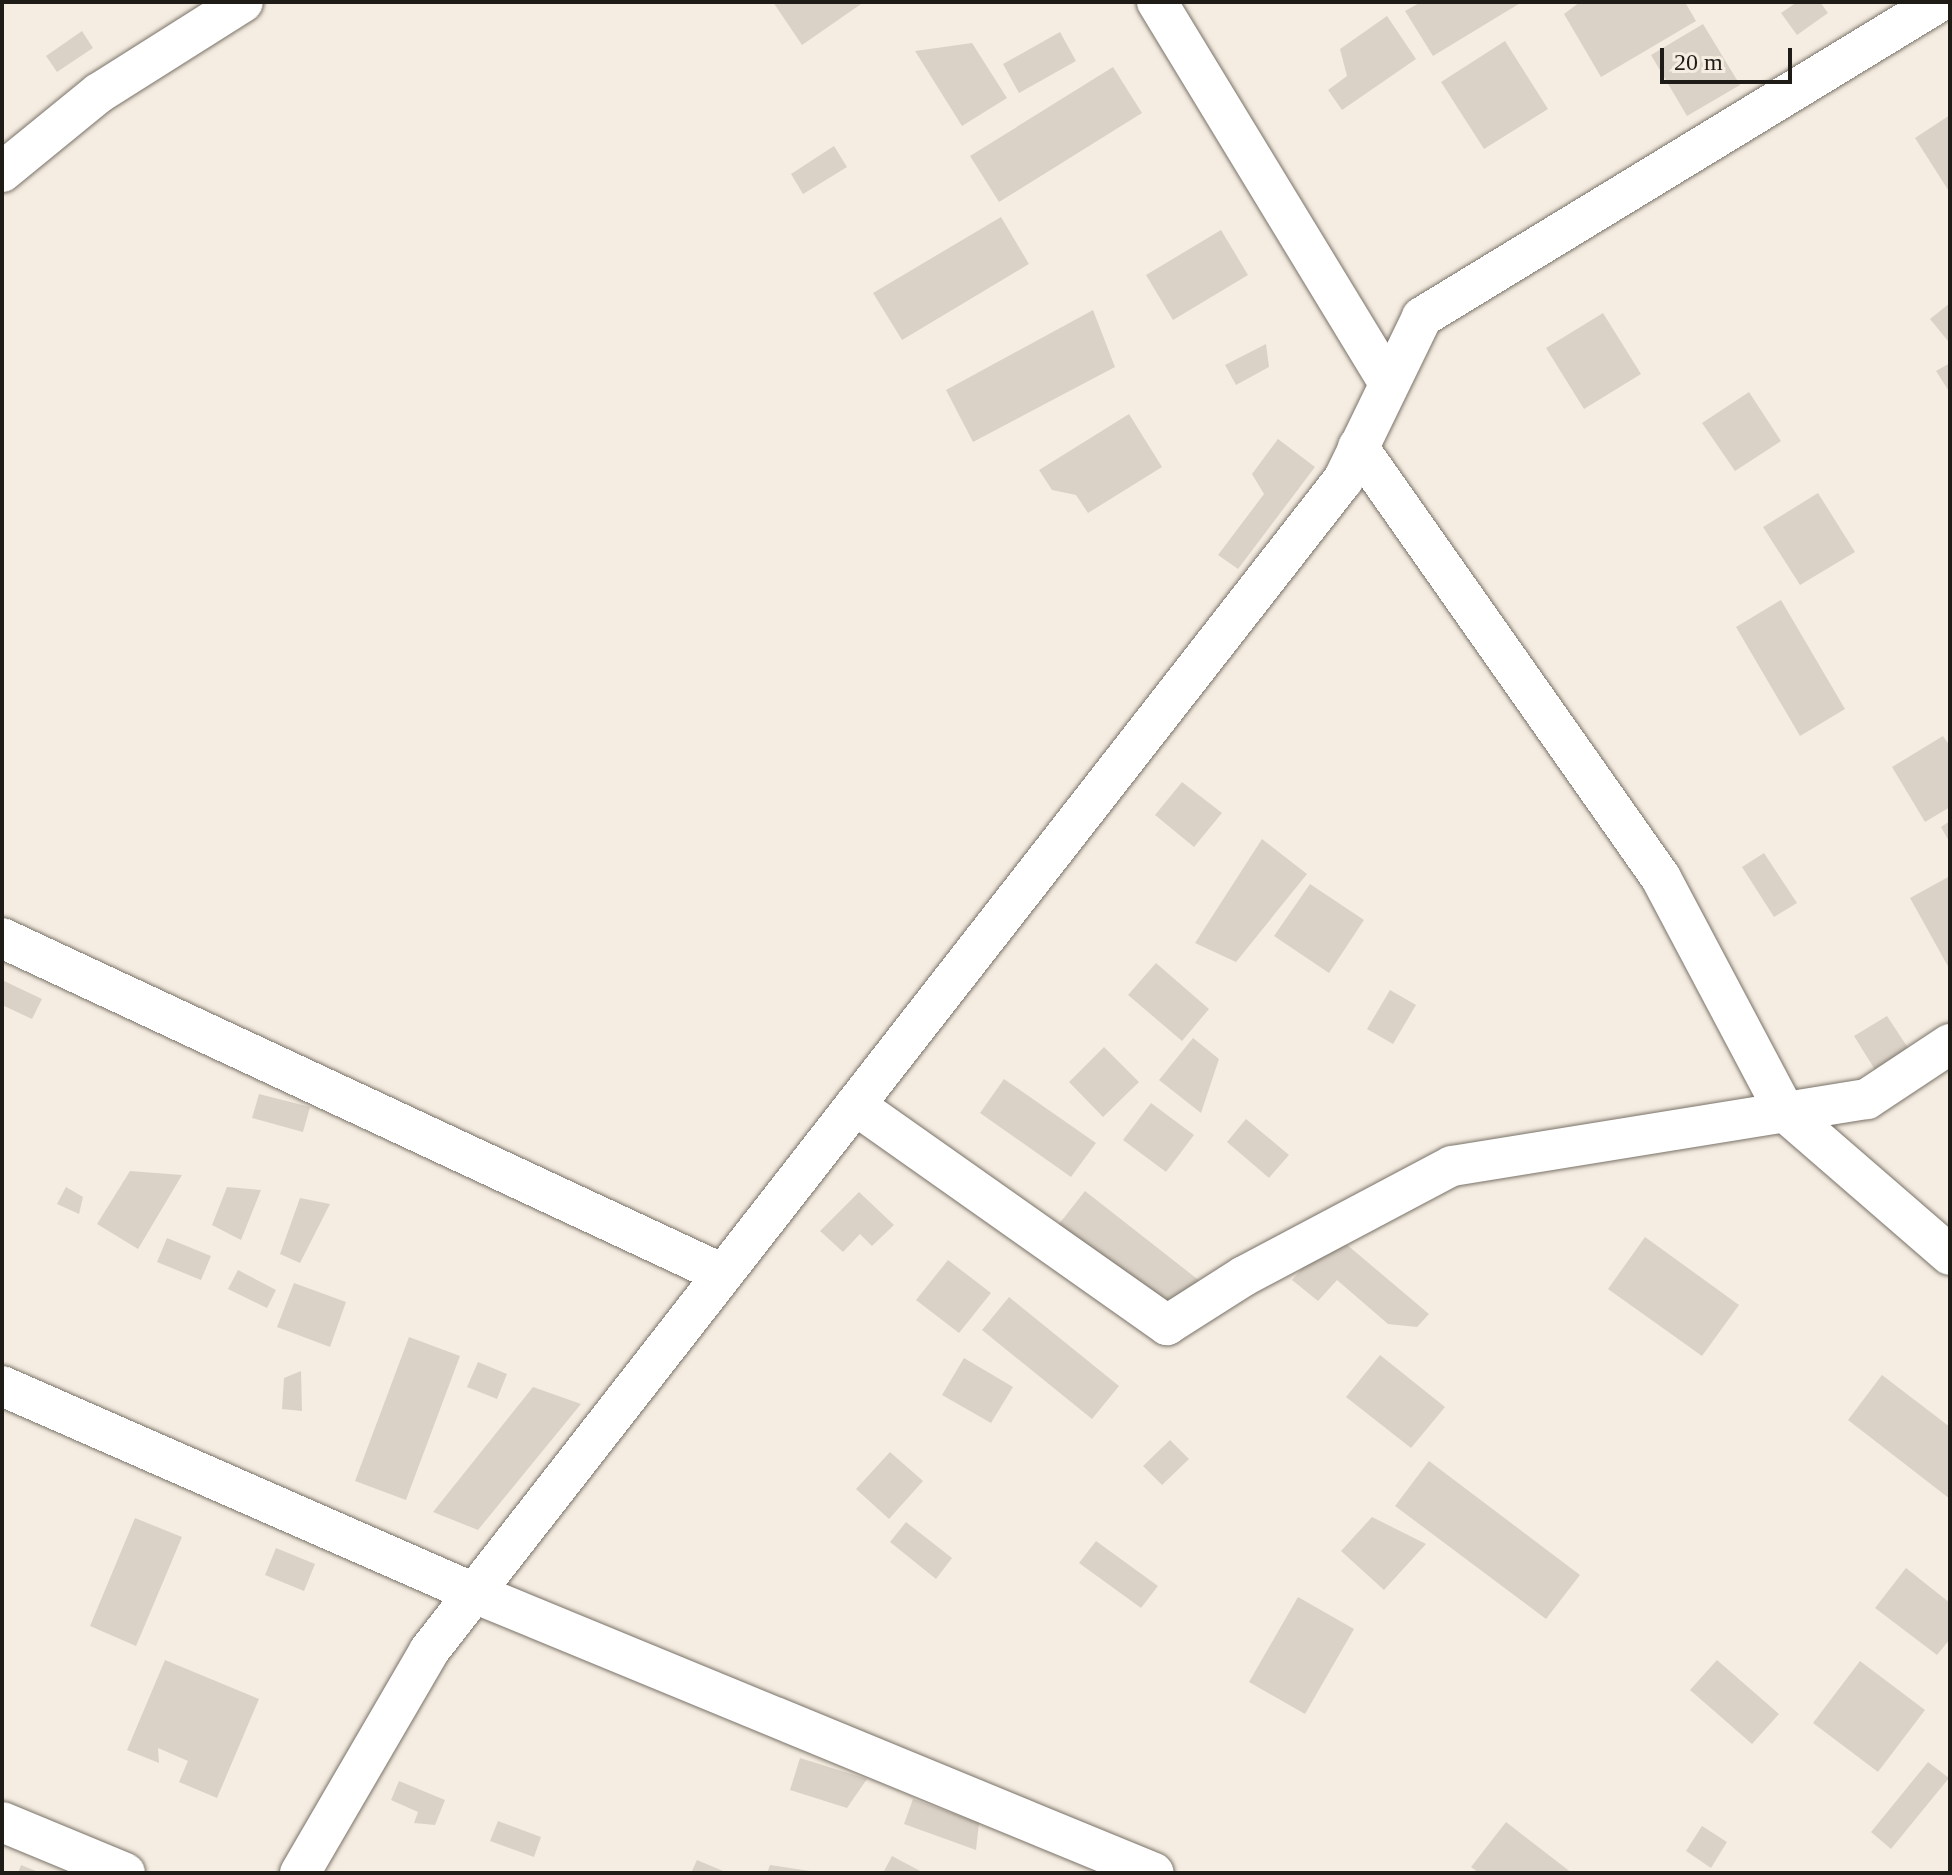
<!DOCTYPE html>
<html>
<head>
<meta charset="utf-8">
<style>
	body { margin:0 }
	#map { position:relative; width:1952px; height:1875px; overflow:hidden; background:#f6ede2; font-family:"Times New Roman",serif }
	div>[style] { position:absolute }
	[style*='--x'] { left:calc(var(--x)*1px); top:calc(var(--y)*1px); width:calc(var(--w)*1px); rotate:calc(var(--a)*1deg) }
	.building>* { inset:0; background:#dbd2c7 }
	.roads { filter:drop-shadow(0 0 2px #797268) drop-shadow(0 0 2px #797268) }
	.street>* { height:40px; margin:-20px; padding:0 20px; transform-origin:20px; border-radius:20px; background:#fff }
	span { translate:-50% -50%; white-space:nowrap; text-align:center; line-height:1.15; -webkit-text-stroke:7px #f6ede2; paint-order:stroke }
	.frame { position:absolute; inset:0; border:4px solid #1f1c18; pointer-events:none }
	.scale { position:absolute; left:1660px; top:48px; width:132px; height:36px; box-sizing:border-box; border:4px solid #1f1c18; border-top:0; padding-left:10px; font-size:24px; line-height:28px; white-space:nowrap; color:#1f1c18; -webkit-text-stroke:6px #f6ede2; paint-order:stroke }
</style>
</head>
<body>
<div id="map">
	<div class="building">
		<div style="clip-path:polygon(773px 2px,864px 2px,802px 45px)"></div>
		<div style="clip-path:polygon(1421px 2px,1522px 2px,1433px 56px,1405px 11px)"></div>
		<div style="clip-path:polygon(1580px 2px,1685px 2px,1696px 21px,1601px 77px,1564px 14px)"></div>
		<div style="clip-path:polygon(1797px 2px,1820px 2px,1828px 13px,1797px 35px,1781px 13px)"></div>
		<div style="clip-path:polygon(1387px 16px,1416px 59px,1342px 110px,1328px 90px,1347px 76px,1340px 49px)"></div>
		<div style="clip-path:polygon(1703px 24px,1740px 85px,1687px 116px,1651px 55px)"></div>
		<div style="clip-path:polygon(82px 31px,93px 48px,57px 72px,46px 56px)"></div>
		<div style="clip-path:polygon(1060px 32px,1076px 61px,1019px 93px,1003px 64px)"></div>
		<div style="clip-path:polygon(1505px 41px,1548px 109px,1484px 149px,1441px 82px)"></div>
		<div style="clip-path:polygon(972px 43px,1007px 98px,962px 126px,915px 51px)"></div>
		<div style="clip-path:polygon(1113px 67px,1142px 113px,999px 202px,970px 156px)"></div>
		<div style="clip-path:polygon(1950px 115px,1950px 193px,1915px 138px)"></div>
		<div style="clip-path:polygon(834px 146px,847px 167px,803px 194px,791px 174px)"></div>
		<div style="clip-path:polygon(1001px 217px,1029px 264px,902px 340px,873px 293px)"></div>
		<div style="clip-path:polygon(1221px 230px,1248px 275px,1173px 320px,1146px 275px)"></div>
		<div style="clip-path:polygon(1950px 303px,1950px 340px,1948px 341px,1930px 319px)"></div>
		<div style="clip-path:polygon(1093px 310px,1115px 367px,973px 442px,946px 390px)"></div>
		<div style="clip-path:polygon(1603px 313px,1641px 374px,1584px 409px,1546px 348px)"></div>
		<div style="clip-path:polygon(1266px 344px,1269px 367px,1236px 385px,1225px 365px)"></div>
		<div style="clip-path:polygon(1950px 363px,1950px 393px,1936px 371px)"></div>
		<div style="clip-path:polygon(1749px 392px,1781px 441px,1735px 471px,1702px 423px)"></div>
		<div style="clip-path:polygon(1129px 414px,1162px 467px,1088px 513px,1076px 495px,1052px 490px,1039px 470px)"></div>
		<div style="clip-path:polygon(1278px 439px,1315px 467px,1238px 569px,1218px 555px,1264px 494px,1252px 474px)"></div>
		<div style="clip-path:polygon(1818px 493px,1855px 552px,1800px 585px,1763px 527px)"></div>
		<div style="clip-path:polygon(1781px 600px,1845px 709px,1800px 736px,1736px 627px)"></div>
		<div style="clip-path:polygon(1943px 736px,1950px 746px,1950px 807px,1925px 822px,1892px 767px)"></div>
		<div style="clip-path:polygon(1182px 782px,1222px 813px,1194px 847px,1155px 815px)"></div>
		<div style="clip-path:polygon(1950px 821px,1950px 843px,1941px 827px)"></div>
		<div style="clip-path:polygon(1262px 839px,1307px 874px,1236px 962px,1195px 943px)"></div>
		<div style="clip-path:polygon(1764px 853px,1797px 903px,1774px 917px,1742px 867px)"></div>
		<div style="clip-path:polygon(1950px 876px,1950px 970px,1910px 898px)"></div>
		<div style="clip-path:polygon(1310px 884px,1364px 920px,1329px 973px,1274px 936px)"></div>
		<div style="clip-path:polygon(1156px 963px,1209px 1009px,1182px 1041px,1128px 995px)"></div>
		<div style="clip-path:polygon(2px 980px,42px 999px,32px 1019px,2px 1005px)"></div>
		<div style="clip-path:polygon(1390px 990px,1416px 1005px,1393px 1044px,1367px 1029px)"></div>
		<div style="clip-path:polygon(1887px 1016px,1916px 1060px,1882px 1081px,1854px 1036px)"></div>
		<div style="clip-path:polygon(1193px 1038px,1219px 1059px,1201px 1113px,1159px 1080px)"></div>
		<div style="clip-path:polygon(1104px 1047px,1139px 1082px,1103px 1117px,1069px 1082px)"></div>
		<div style="clip-path:polygon(1004px 1079px,1096px 1143px,1071px 1177px,980px 1113px)"></div>
		<div style="clip-path:polygon(259px 1094px,310px 1107px,303px 1132px,252px 1118px)"></div>
		<div style="clip-path:polygon(1151px 1103px,1194px 1135px,1166px 1172px,1123px 1140px)"></div>
		<div style="clip-path:polygon(1246px 1119px,1289px 1155px,1269px 1178px,1227px 1142px)"></div>
		<div style="clip-path:polygon(130px 1171px,182px 1175px,138px 1249px,97px 1224px)"></div>
		<div style="clip-path:polygon(66px 1187px,83px 1197px,79px 1214px,57px 1204px)"></div>
		<div style="clip-path:polygon(227px 1187px,261px 1190px,241px 1240px,212px 1225px)"></div>
		<div style="clip-path:polygon(1085px 1191px,1210px 1289px,1173px 1337px,1048px 1238px)"></div>
		<div style="clip-path:polygon(859px 1192px,894px 1225px,872px 1246px,860px 1234px,843px 1252px,820px 1231px)"></div>
		<div style="clip-path:polygon(300px 1198px,330px 1204px,300px 1263px,280px 1254px)"></div>
		<div style="clip-path:polygon(1333px 1233px,1429px 1314px,1417px 1327px,1388px 1324px,1337px 1280px,1318px 1301px,1292px 1280px)"></div>
		<div style="clip-path:polygon(1645px 1237px,1739px 1305px,1702px 1356px,1608px 1289px)"></div>
		<div style="clip-path:polygon(167px 1238px,211px 1256px,201px 1280px,157px 1262px)"></div>
		<div style="clip-path:polygon(948px 1260px,991px 1293px,959px 1333px,916px 1300px)"></div>
		<div style="clip-path:polygon(238px 1270px,276px 1290px,267px 1308px,228px 1289px)"></div>
		<div style="clip-path:polygon(294px 1283px,346px 1302px,330px 1347px,277px 1327px)"></div>
		<div style="clip-path:polygon(1009px 1297px,1119px 1386px,1092px 1419px,982px 1330px)"></div>
		<div style="clip-path:polygon(409px 1337px,460px 1356px,406px 1500px,355px 1481px)"></div>
		<div style="clip-path:polygon(1380px 1355px,1445px 1407px,1411px 1448px,1346px 1397px)"></div>
		<div style="clip-path:polygon(964px 1358px,1013px 1387px,991px 1423px,942px 1395px)"></div>
		<div style="clip-path:polygon(478px 1362px,507px 1374px,497px 1399px,467px 1387px)"></div>
		<div style="clip-path:polygon(301px 1371px,302px 1411px,282px 1409px,284px 1378px)"></div>
		<div style="clip-path:polygon(1882px 1375px,1950px 1427px,1950px 1499px,1848px 1420px)"></div>
		<div style="clip-path:polygon(533px 1387px,581px 1404px,478px 1530px,433px 1512px)"></div>
		<div style="clip-path:polygon(1170px 1440px,1189px 1459px,1162px 1485px,1143px 1466px)"></div>
		<div style="clip-path:polygon(890px 1452px,923px 1481px,889px 1519px,856px 1489px)"></div>
		<div style="clip-path:polygon(1429px 1461px,1580px 1575px,1546px 1619px,1395px 1506px)"></div>
		<div style="clip-path:polygon(1372px 1517px,1426px 1544px,1384px 1590px,1341px 1551px)"></div>
		<div style="clip-path:polygon(135px 1518px,182px 1537px,136px 1646px,90px 1626px)"></div>
		<div style="clip-path:polygon(906px 1522px,952px 1558px,936px 1579px,890px 1542px)"></div>
		<div style="clip-path:polygon(1096px 1541px,1158px 1586px,1141px 1608px,1079px 1563px)"></div>
		<div style="clip-path:polygon(276px 1548px,315px 1564px,304px 1591px,265px 1575px)"></div>
		<div style="clip-path:polygon(1906px 1568px,1950px 1603px,1950px 1639px,1937px 1655px,1875px 1608px)"></div>
		<div style="clip-path:polygon(1298px 1597px,1354px 1629px,1305px 1714px,1249px 1682px)"></div>
		<div style="clip-path:polygon(165px 1660px,259px 1699px,217px 1798px,179px 1782px,188px 1761px,158px 1748px,159px 1763px,127px 1750px)"></div>
		<div style="clip-path:polygon(1717px 1660px,1779px 1714px,1752px 1744px,1690px 1690px)"></div>
		<div style="clip-path:polygon(1860px 1661px,1925px 1710px,1878px 1772px,1813px 1723px)"></div>
		<div style="clip-path:polygon(800px 1758px,867px 1779px,847px 1808px,790px 1790px)"></div>
		<div style="clip-path:polygon(1928px 1762px,1949px 1778px,1891px 1849px,1871px 1832px)"></div>
		<div style="clip-path:polygon(399px 1781px,445px 1800px,435px 1825px,414px 1823px,418px 1812px,391px 1800px)"></div>
		<div style="clip-path:polygon(913px 1799px,979px 1823px,976px 1850px,904px 1824px)"></div>
		<div style="clip-path:polygon(498px 1821px,541px 1837px,534px 1857px,490px 1841px)"></div>
		<div style="clip-path:polygon(1506px 1822px,1572px 1873px,1479px 1873px,1471px 1867px)"></div>
		<div style="clip-path:polygon(1702px 1826px,1727px 1842px,1711px 1868px,1686px 1851px)"></div>
		<div style="clip-path:polygon(892px 1856px,924px 1873px,883px 1873px)"></div>
		<div style="clip-path:polygon(697px 1860px,728px 1873px,691px 1873px)"></div>
		<div style="clip-path:polygon(21px 1865px,41px 1873px,18px 1873px)"></div>
		<div style="clip-path:polygon(770px 1865px,810px 1871px,810px 1873px,767px 1873px)"></div>
	</div>
	<div class="roads">
		<div class="street">
			<div style="--x:1157;--y:2;--w:446;--a:58.7"></div>
			<div style="--x:2;--y:172;--w:125;--a:-39.2"></div>
			<div style="--x:99;--y:93;--w:170;--a:-32.3"></div>
			<div style="--x:1358;--y:447;--w:527;--a:54.89"></div>
			<div style="--x:1661;--y:878;--w:265;--a:62.1"></div>
			<div style="--x:1785;--y:1112;--w:218;--a:40.9"></div>
			<div style="--x:2;--y:938;--w:795;--a:24.99"></div>
			<div style="--x:855;--y:1105;--w:382;--a:35.2"></div>
			<div style="--x:1167;--y:1325;--w:91;--a:-32.5"></div>
			<div style="--x:1244;--y:1276;--w:235;--a:-27.9"></div>
			<div style="--x:1452;--y:1166;--w:420;--a:-9.2"></div>
			<div style="--x:1867;--y:1099;--w:100;--a:-33.5"></div>
			<div style="--x:2;--y:1386;--w:515;--a:23.68"></div>
			<div style="--x:474;--y:1593;--w:735;--a:22.38"></div>
			<div style="--x:2;--y:1822;--w:133;--a:22.5"></div>
			<div style="--x:300;--y:1873;--w:257;--a:-59.8"></div>
			<div style="--x:429;--y:1651;--w:1485;--a:-52.03"></div>
			<div style="--x:1343;--y:480;--w:181;--a:-64.1"></div>
			<div style="--x:1422;--y:317;--w:605;--a:-31.35"></div>
		</div>
	</div>
	<div class="frame"></div>
	<div class="scale">20 m</div>
</div>
</body>
</html>
